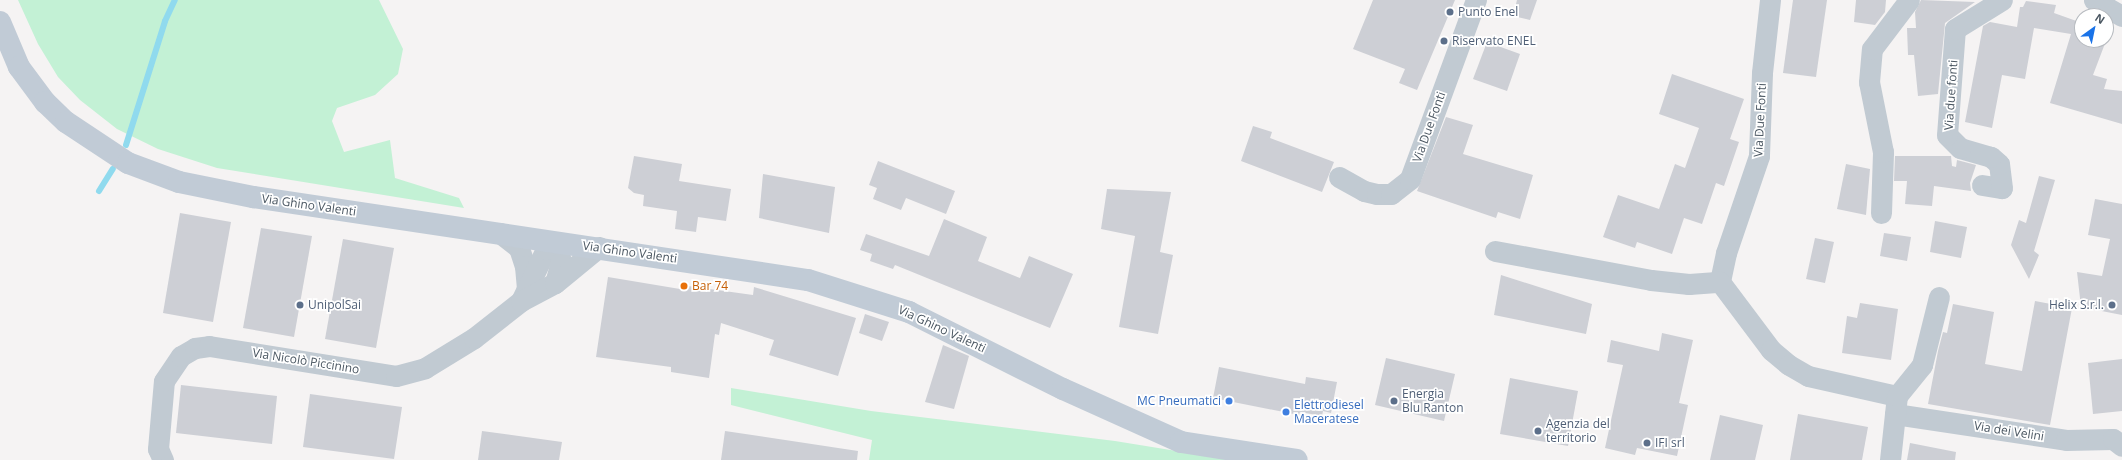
<!DOCTYPE html>
<html>
<head>
<meta charset="utf-8">
<style>
	body { margin:0 }
	#map { position:relative; width:2122px; height:460px; overflow:hidden; background:#f5f3f3; font-family:"Open Sans",sans-serif }
	div>[style] { position:absolute }
	[style*='--x'] { left:calc(var(--x)*1px); top:calc(var(--y)*1px); width:calc(var(--w)*1px); rotate:calc(var(--a)*1deg) }
	.green>* { inset:0; background:#c3f1d5 }
	.stream>* { height:6px; margin:-3px; padding:0 3px; transform-origin:3px; border-radius:3px; background:#90daee }
	.building>* { inset:0; background:#cdcfd5 }
	.minor>* { height:21px; margin:-10.5px; padding:0 10.5px; transform-origin:10.5px; border-radius:10.5px; background:#c1cad2 }
	.secondary>* { height:22px; margin:-11px; padding:0 11px; transform-origin:11px; border-radius:11px; background:#c1cbd6 }
	.dots>* { width:11px; height:11px; translate:-50% -50%; box-sizing:border-box; border:2px solid #fff; border-radius:50% }
	span { translate:-50% -50%; white-space:nowrap; text-align:center; line-height:1.15; -webkit-text-stroke:3.5px #fff; paint-order:stroke }
	.service-label { font-size:12px; color:#4e5e75 }
	.left { translate:0 -50%; text-align:left }
	.right { translate:-100% -50%; text-align:right }
	.street-label { font-size:12px; color:#4a5661 }
	.food-label { font-size:12px; color:#c56008 }
	.shop-label { font-size:12px; color:#366cbe }
	.north { position:absolute; left:2074px; top:8px; width:40px; height:40px; box-sizing:border-box; background:#fff; border:1px solid #b7bbc0; border-radius:50%; rotate:33deg; font-size:11px; font-weight:700; line-height:16px; text-align:center; color:#4a5661 }
	.north::after { content:''; display:block; margin:auto; width:14px; height:18px; background:#1a73e8; clip-path:polygon(50% 0,100% 100%,50% 72%,0 100%) }
</style>
</head>
<body>
<div id="map">
	<div class="green">
		<div style="clip-path:polygon(18px 0,379px 0,403px 49px,398px 74px,375px 95px,337px 108px,332px 121px,344px 152px,390px 140px,395px 178px,459px 198px,464px 208px,217px 168px,158px 149px,117px 129px,80px 100px,58px 77px,38px 44px)"></div>
		<div style="clip-path:polygon(731px 388px,871px 411px,1115px 441px,1232px 460px,869px 460px,872px 440px,731px 405px)"></div>
	</div>
	<div class="stream">
		<div style="--x:126;--y:145;--w:130;--a:-72.5"></div>
		<div style="--x:165;--y:21;--w:23;--a:-65"></div>
		<div style="--x:99;--y:191;--w:26;--a:-58"></div>
	</div>
	<div class="building">
		<div style="clip-path:polygon(1373px 0,1455px 0,1417px 90px,1399px 83px,1405px 69px,1353px 49px)"></div>
		<div style="clip-path:polygon(1517px 0,1537px 0,1530px 20px,1513px 16px)"></div>
		<div style="clip-path:polygon(1793px 0,1827px 0,1816px 77px,1783px 73px)"></div>
		<div style="clip-path:polygon(1856px 0,1886px 0,1885px 12px,1875px 25px,1854px 22px)"></div>
		<div style="clip-path:polygon(1921px 0,1975px 2px,1945px 23px,1938px 94px,1918px 96px,1914px 55px,1908px 55px,1907px 28px,1916px 28px,1915px 12px)"></div>
		<div style="clip-path:polygon(2026px 1px,2056px 5px,2054px 13px,2082px 23px,2082px 40px,2106px 40px,2106px 32px,2109px 33px,2093px 75px,2107px 79px,2104px 89px,2122px 91px,2122px 124px,2050px 103px,2071px 34px,2034px 28px,2025px 79px,2002px 75px,1992px 128px,1965px 122px,1983px 26px,1990px 22px,2017px 27px,2020px 7px,2023px 7px)"></div>
		<div style="clip-path:polygon(1487px 42px,1520px 54px,1507px 91px,1473px 79px)"></div>
		<div style="clip-path:polygon(1672px 74px,1744px 99px,1730px 139px,1739px 142px,1724px 186px,1716px 183px,1702px 224px,1684px 218px,1672px 254px,1637px 242px,1635px 248px,1603px 237px,1618px 195px,1659px 209px,1675px 164px,1685px 168px,1699px 128px,1659px 114px)"></div>
		<div style="clip-path:polygon(1446px 117px,1473px 125px,1463px 154px,1533px 175px,1520px 219px,1498px 212px,1496px 218px,1417px 191px)"></div>
		<div style="clip-path:polygon(1253px 126px,1272px 132px,1270px 138px,1334px 162px,1322px 192px,1241px 161px)"></div>
		<div style="clip-path:polygon(634px 156px,682px 164px,679px 181px,731px 189px,726px 221px,698px 217px,696px 232px,675px 229px,677px 211px,643px 206px,644px 195px,634px 193px,628px 188px)"></div>
		<div style="clip-path:polygon(1895px 156px,1951px 156px,1952px 166px,1956px 167px,1957px 160px,1976px 165px,1970px 183px,1971px 191px,1934px 186px,1932px 206px,1905px 204px,1907px 181px,1894px 181px)"></div>
		<div style="clip-path:polygon(878px 161px,955px 191px,946px 214px,906px 198px,901px 210px,873px 199px,877px 188px,869px 185px)"></div>
		<div style="clip-path:polygon(1846px 164px,1870px 169px,1866px 215px,1837px 209px)"></div>
		<div style="clip-path:polygon(763px 174px,835px 187px,829px 233px,759px 218px)"></div>
		<div style="clip-path:polygon(2039px 176px,2055px 180px,2034px 251px,2039px 255px,2029px 279px,2011px 245px,2019px 220px,2026px 223px)"></div>
		<div style="clip-path:polygon(1107px 189px,1171px 192px,1160px 252px,1173px 255px,1158px 334px,1119px 327px,1135px 236px,1101px 229px)"></div>
		<div style="clip-path:polygon(2095px 199px,2122px 204px,2122px 315px,2081px 307px,2077px 272px,2102px 276px,2110px 239px,2088px 235px)"></div>
		<div style="clip-path:polygon(180px 213px,231px 222px,213px 322px,163px 313px)"></div>
		<div style="clip-path:polygon(944px 219px,987px 237px,978px 261px,1020px 278px,1029px 256px,1073px 274px,1050px 328px,895px 265px,893px 269px,870px 261px,872px 254px,860px 250px,866px 234px,929px 256px)"></div>
		<div style="clip-path:polygon(1935px 221px,1967px 227px,1961px 258px,1930px 252px)"></div>
		<div style="clip-path:polygon(261px 228px,312px 236px,294px 337px,243px 328px)"></div>
		<div style="clip-path:polygon(1884px 233px,1911px 237px,1907px 261px,1880px 256px)"></div>
		<div style="clip-path:polygon(1815px 238px,1834px 242px,1825px 283px,1806px 279px)"></div>
		<div style="clip-path:polygon(343px 239px,394px 248px,376px 348px,325px 339px)"></div>
		<div style="clip-path:polygon(1501px 275px,1592px 304px,1586px 334px,1494px 315px)"></div>
		<div style="clip-path:polygon(608px 277px,680px 289px,681px 285px,753px 295px,754px 287px,856px 318px,838px 376px,769px 355px,774px 340px,721px 323px,719px 335px,715px 334px,709px 378px,671px 372px,671px 367px,596px 357px)"></div>
		<div style="clip-path:polygon(2035px 301px,2072px 308px,2050px 425px,1928px 404px,1938px 351px,1943px 332px,1947px 333px,1953px 304px,1994px 312px,1985px 364px,2022px 371px)"></div>
		<div style="clip-path:polygon(1860px 303px,1898px 309px,1891px 360px,1842px 353px,1847px 316px,1857px 318px)"></div>
		<div style="clip-path:polygon(865px 314px,889px 322px,882px 341px,859px 333px)"></div>
		<div style="clip-path:polygon(1662px 333px,1693px 340px,1679px 403px,1688px 405px,1677px 456px,1637px 448px,1635px 455px,1605px 448px,1623px 365px,1607px 362px,1611px 340px,1659px 351px)"></div>
		<div style="clip-path:polygon(943px 345px,969px 356px,954px 409px,925px 402px)"></div>
		<div style="clip-path:polygon(1386px 358px,1455px 374px,1444px 421px,1375px 405px)"></div>
		<div style="clip-path:polygon(2122px 359px,2122px 411px,2093px 414px,2088px 363px)"></div>
		<div style="clip-path:polygon(1219px 367px,1305px 384px,1306px 377px,1337px 382px,1331px 413px,1323px 411px,1322px 416px,1300px 412px,1299px 415px,1213px 398px)"></div>
		<div style="clip-path:polygon(1510px 378px,1578px 391px,1568px 446px,1500px 434px)"></div>
		<div style="clip-path:polygon(181px 385px,277px 396px,272px 444px,176px 433px)"></div>
		<div style="clip-path:polygon(310px 394px,402px 407px,394px 459px,303px 447px)"></div>
		<div style="clip-path:polygon(1798px 414px,1868px 427px,1862px 460px,1790px 460px)"></div>
		<div style="clip-path:polygon(1720px 415px,1763px 425px,1755px 460px,1710px 460px)"></div>
		<div style="clip-path:polygon(482px 431px,562px 442px,559px 460px,478px 460px)"></div>
		<div style="clip-path:polygon(725px 431px,858px 451px,857px 460px,721px 460px)"></div>
		<div style="clip-path:polygon(1910px 443px,1956px 452px,1955px 460px,1907px 460px)"></div>
	</div>
	<div class="minor">
		<div style="--x:1770;--y:0;--w:73;--a:96.3"></div>
		<div style="--x:1762;--y:73;--w:83;--a:92.1"></div>
		<div style="--x:1759;--y:156;--w:102;--a:108.8"></div>
		<div style="--x:1726;--y:253;--w:30;--a:102"></div>
		<div style="--x:1720;--y:282;--w:85;--a:53.1"></div>
		<div style="--x:1771;--y:350;--w:23;--a:40"></div>
		<div style="--x:1789;--y:365;--w:22;--a:30"></div>
		<div style="--x:1808;--y:376;--w:91;--a:12.7"></div>
		<div style="--x:2094;--y:0;--w:32;--a:30"></div>
		<div style="--x:1339;--y:177;--w:29;--a:29"></div>
		<div style="--x:1364;--y:191;--w:13;--a:13"></div>
		<div style="--x:1377;--y:194;--w:14;--a:0"></div>
		<div style="--x:1391;--y:194;--w:24;--a:-38"></div>
		<div style="--x:1410;--y:179;--w:191;--a:-69.8"></div>
		<div style="--x:1982;--y:185;--w:20;--a:9"></div>
		<div style="--x:2002;--y:188;--w:24;--a:-97"></div>
		<div style="--x:1999;--y:164;--w:11;--a:-139"></div>
		<div style="--x:1991;--y:157;--w:32;--a:-164"></div>
		<div style="--x:1960;--y:148;--w:18;--a:-135"></div>
		<div style="--x:1947;--y:135;--w:106;--a:-85.7"></div>
		<div style="--x:1955;--y:29;--w:55;--a:-31.7"></div>
		<div style="--x:1881;--y:213;--w:61;--a:-88.1"></div>
		<div style="--x:1883;--y:152;--w:71;--a:-101.3"></div>
		<div style="--x:1869;--y:82;--w:33;--a:-85"></div>
		<div style="--x:1872;--y:49;--w:61;--a:-52.9"></div>
		<div style="--x:500;--y:233;--w:24;--a:38"></div>
		<div style="--x:519;--y:248;--w:19;--a:72"></div>
		<div style="--x:525;--y:266;--w:22;--a:85"></div>
		<div style="--x:1495;--y:251;--w:159;--a:10.5"></div>
		<div style="--x:1651;--y:280;--w:38;--a:6"></div>
		<div style="--x:1689;--y:284;--w:31;--a:-4"></div>
		<div style="--x:521;--y:301;--w:58;--a:-64.3"></div>
		<div style="--x:546;--y:249;--w:13;--a:-32"></div>
		<div style="--x:557;--y:242;--w:20;--a:79"></div>
		<div style="--x:561;--y:262;--w:22;--a:106"></div>
		<div style="--x:1895;--y:414;--w:173;--a:8.6"></div>
		<div style="--x:2066;--y:440;--w:47;--a:-1.2"></div>
		<div style="--x:2113;--y:439;--w:11;--a:38"></div>
		<div style="--x:163;--y:460;--w:12;--a:-114"></div>
		<div style="--x:158;--y:449;--w:68;--a:-85"></div>
		<div style="--x:164;--y:381;--w:30;--a:-56"></div>
		<div style="--x:181;--y:356;--w:16;--a:-30"></div>
		<div style="--x:195;--y:348;--w:14;--a:-8"></div>
		<div style="--x:209;--y:346;--w:189;--a:9.1"></div>
		<div style="--x:396;--y:376;--w:30;--a:-15"></div>
		<div style="--x:425;--y:368;--w:57;--a:-31.5"></div>
		<div style="--x:474;--y:338;--w:60;--a:-38.2"></div>
		<div style="--x:521;--y:301;--w:38;--a:-28"></div>
		<div style="--x:555;--y:283;--w:57;--a:-39.3"></div>
		<div style="--x:1890;--y:460;--w:64;--a:-83.8"></div>
		<div style="--x:1897;--y:396;--w:40;--a:-51"></div>
		<div style="--x:1922;--y:365;--w:70;--a:-76"></div>
	</div>
	<div class="secondary">
		<div style="--x:0;--y:22;--w:49;--a:67.1"></div>
		<div style="--x:19;--y:67;--w:44;--a:53.4"></div>
		<div style="--x:45;--y:102;--w:29;--a:44"></div>
		<div style="--x:66;--y:122;--w:74;--a:33.5"></div>
		<div style="--x:128;--y:163;--w:54;--a:20.4"></div>
		<div style="--x:179;--y:182;--w:76;--a:11.5"></div>
		<div style="--x:253;--y:197;--w:561;--a:8.51"></div>
		<div style="--x:808;--y:280;--w:106;--a:17.6"></div>
		<div style="--x:909;--y:312;--w:172;--a:26.6"></div>
		<div style="--x:1063;--y:389;--w:129;--a:24.2"></div>
		<div style="--x:1181;--y:442;--w:117;--a:8.8"></div>
	</div>
	<div class="dots">
		<div style="left:1450px;top:12px;background:#5c6f8a"></div>
		<div style="left:1444px;top:41px;background:#5c6f8a"></div>
		<div style="left:684px;top:286px;background:#e8710a"></div>
		<div style="left:300px;top:305px;background:#5c6f8a"></div>
		<div style="left:2112px;top:305px;background:#5c6f8a"></div>
		<div style="left:1229px;top:401px;background:#3f7fe0"></div>
		<div style="left:1394px;top:401px;background:#5c6f8a"></div>
		<div style="left:1286px;top:412px;background:#3f7fe0"></div>
		<div style="left:1538px;top:431px;background:#5c6f8a"></div>
		<div style="left:1647px;top:443px;background:#5c6f8a"></div>
	</div>
	<div class="service-label">
		<span class="left" style="left:1458px;top:12px">Punto Enel</span>
		<span class="left" style="left:1452px;top:41px">Riservato ENEL</span>
		<span class="left" style="left:308px;top:305px">UnipolSai</span>
		<span class="right" style="left:2104px;top:305px">Helix S.r.l.</span>
		<span class="left" style="left:1402px;top:401px">Energia<br>Blu Ranton</span>
		<span class="left" style="left:1546px;top:431px">Agenzia del<br>territorio</span>
		<span class="left" style="left:1655px;top:443px">IFI srl</span>
	</div>
	<div class="street-label">
		<span style="left:1951px;top:95px;rotate:-86deg">Via due fonti</span>
		<span style="left:1760px;top:120px;rotate:-87deg">Via Due Fonti</span>
		<span style="left:1429px;top:127px;rotate:-70deg">Via Due Fonti</span>
		<span style="left:309px;top:205px;rotate:8deg">Via Ghino Valenti</span>
		<span style="left:630px;top:252px;rotate:8deg">Via Ghino Valenti</span>
		<span style="left:942px;top:329px;rotate:25deg">Via Ghino Valenti</span>
		<span style="left:306px;top:361px;rotate:9deg">Via Nicolò Piccinino</span>
		<span style="left:2009px;top:431px;rotate:9deg">Via dei Velini</span>
	</div>
	<div class="food-label">
		<span class="left" style="left:692px;top:286px">Bar 74</span>
	</div>
	<div class="shop-label">
		<span class="right" style="left:1221px;top:401px">MC Pneumatici</span>
		<span class="left" style="left:1294px;top:412px">Elettrodiesel<br>Maceratese</span>
	</div>
	<div class="north">N</div>
</div>
</body>
</html>
